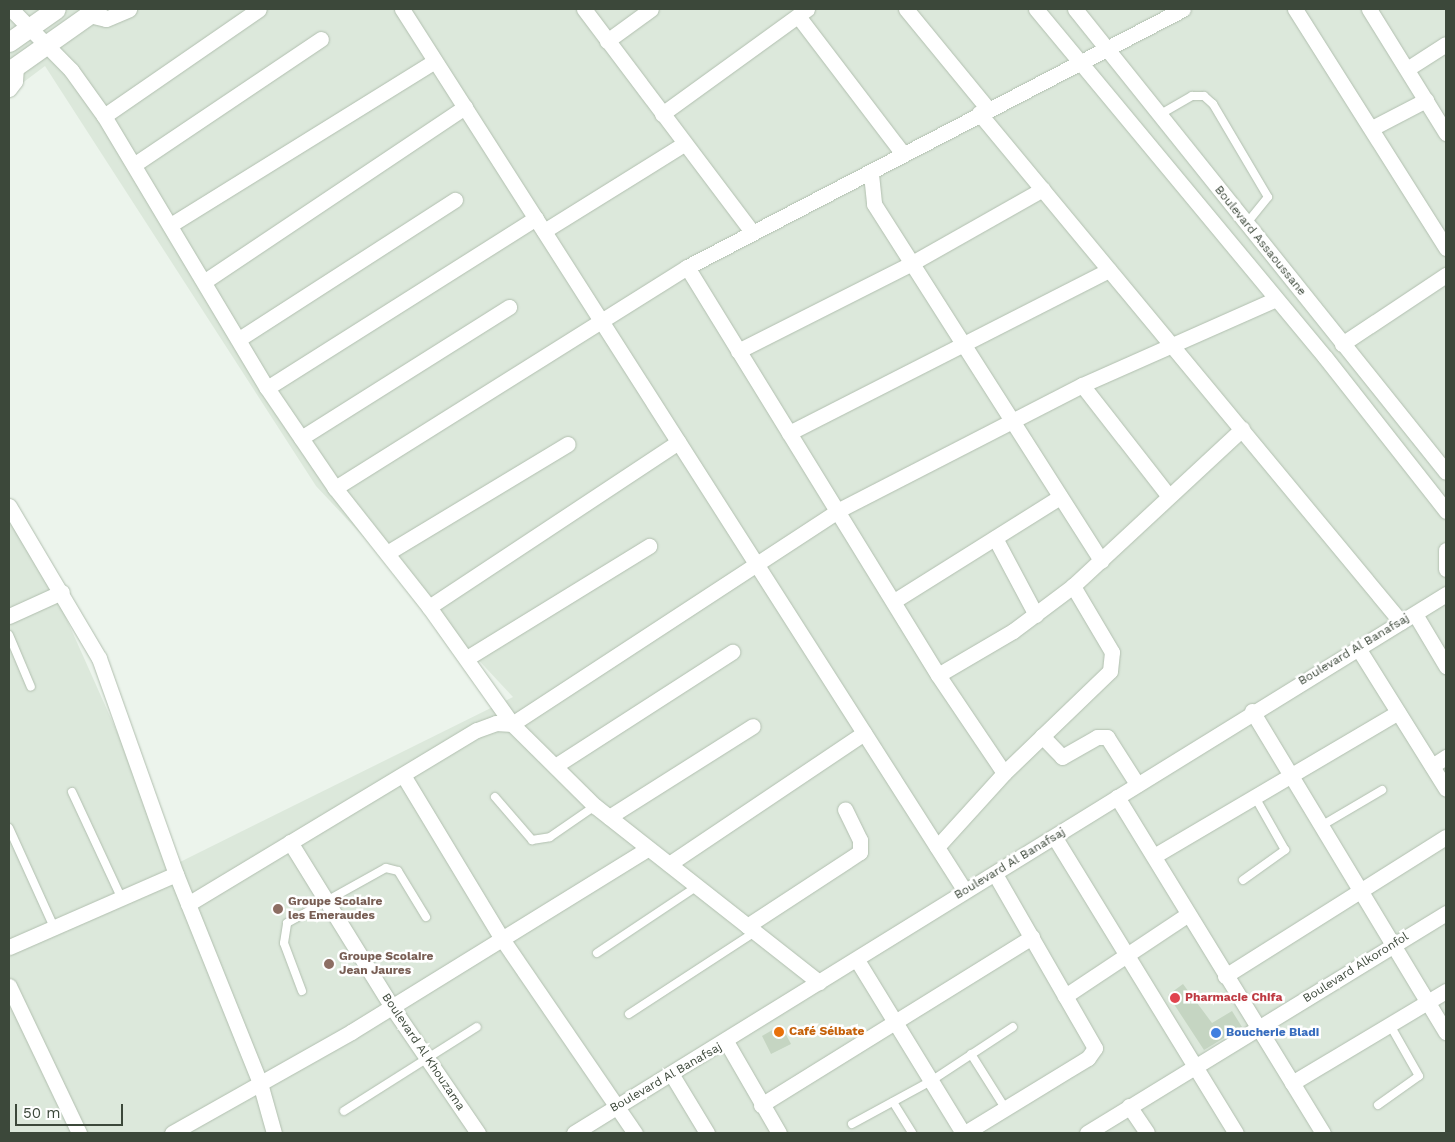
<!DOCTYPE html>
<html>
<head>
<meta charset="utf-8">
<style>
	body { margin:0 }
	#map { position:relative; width:1455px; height:1142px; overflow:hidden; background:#ecf4ec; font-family:"Work Sans",sans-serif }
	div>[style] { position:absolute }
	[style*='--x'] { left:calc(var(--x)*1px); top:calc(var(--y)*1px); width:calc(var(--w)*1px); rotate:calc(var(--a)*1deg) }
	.residential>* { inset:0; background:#dce8db }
	.building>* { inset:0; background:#c5d5c2 }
	.roads { filter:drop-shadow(0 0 1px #b1bfaf) drop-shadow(0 0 1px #b1bfaf) }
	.service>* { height:8px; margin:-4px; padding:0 4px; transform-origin:4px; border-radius:4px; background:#fff }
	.minor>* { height:15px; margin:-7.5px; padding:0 7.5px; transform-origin:7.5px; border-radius:7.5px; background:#fff }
	.tertiary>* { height:19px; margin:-9.5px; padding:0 9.5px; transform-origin:9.5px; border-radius:9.5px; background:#fff }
	.dots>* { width:14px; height:14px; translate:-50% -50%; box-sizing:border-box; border:2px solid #fff; border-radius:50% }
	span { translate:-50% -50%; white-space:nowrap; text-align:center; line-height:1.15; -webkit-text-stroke:5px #fff; paint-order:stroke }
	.street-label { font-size:12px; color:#3c483a }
	.education-label { font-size:12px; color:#785e54; font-weight:700 }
	.left { translate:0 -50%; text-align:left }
	.health-label { font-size:12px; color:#be3a42; font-weight:700 }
	.food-label { font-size:12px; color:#c56008; font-weight:700 }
	.shop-label { font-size:12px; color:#366cbe; font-weight:700 }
	.frame { position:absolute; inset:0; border:10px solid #3c483a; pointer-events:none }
	.scale { position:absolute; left:15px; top:1104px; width:108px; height:22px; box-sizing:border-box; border:2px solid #3c483a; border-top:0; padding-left:6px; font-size:15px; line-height:18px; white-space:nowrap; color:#3c483a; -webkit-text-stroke:4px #fff; paint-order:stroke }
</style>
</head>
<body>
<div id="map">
	<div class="residential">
		<div style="clip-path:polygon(9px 9px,1446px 9px,1446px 1133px,9px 1133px,9px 512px,46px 573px,176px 864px,513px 697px,316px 486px,45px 66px,9px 93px)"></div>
	</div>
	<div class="building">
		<div style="clip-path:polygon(1183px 984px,1212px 1023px,1232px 1011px,1242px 1027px,1204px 1050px,1168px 995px)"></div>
		<div style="clip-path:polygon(781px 1025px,791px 1044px,771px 1054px,762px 1036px)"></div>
	</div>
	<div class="roads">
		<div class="service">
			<div style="--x:1159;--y:115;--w:38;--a:-30"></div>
			<div style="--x:1192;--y:96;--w:12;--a:0"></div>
			<div style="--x:1204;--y:96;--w:12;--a:42"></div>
			<div style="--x:1213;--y:104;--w:108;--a:59.4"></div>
			<div style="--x:1268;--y:197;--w:35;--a:129"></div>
			<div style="--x:9;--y:635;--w:56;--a:67.1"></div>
			<div style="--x:72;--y:792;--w:116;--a:65"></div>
			<div style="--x:495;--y:797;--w:57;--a:49.3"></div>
			<div style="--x:532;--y:840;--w:18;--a:-9"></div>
			<div style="--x:550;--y:837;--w:55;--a:-34.6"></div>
			<div style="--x:1321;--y:826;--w:71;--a:-30.5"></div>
			<div style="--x:9;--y:828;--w:109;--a:65.6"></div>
			<div style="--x:1243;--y:880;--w:52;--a:-35.5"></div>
			<div style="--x:1285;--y:850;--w:61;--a:-119.5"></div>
			<div style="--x:597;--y:953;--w:119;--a:-33.7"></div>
			<div style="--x:302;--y:991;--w:51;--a:-110.6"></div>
			<div style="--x:284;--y:943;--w:20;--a:-81"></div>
			<div style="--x:287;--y:923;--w:113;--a:-29.1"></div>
			<div style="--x:386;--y:868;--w:12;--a:14"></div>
			<div style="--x:398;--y:871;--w:54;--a:58.7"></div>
			<div style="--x:629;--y:1014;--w:150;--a:-33.1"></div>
			<div style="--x:971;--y:1054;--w:64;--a:57.8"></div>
			<div style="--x:893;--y:1102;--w:36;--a:58"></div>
			<div style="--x:1378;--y:1105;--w:50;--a:-35.3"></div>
			<div style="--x:1419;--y:1076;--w:59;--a:-119.6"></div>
			<div style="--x:344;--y:1111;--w:157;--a:-32.3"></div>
			<div style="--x:852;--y:1124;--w:90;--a:-28.6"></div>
			<div style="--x:931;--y:1081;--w:98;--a:-33.4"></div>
		</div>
		<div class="minor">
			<div style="--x:11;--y:9;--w:86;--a:45.5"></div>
			<div style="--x:71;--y:70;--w:57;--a:54.3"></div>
			<div style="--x:104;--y:116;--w:317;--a:59.1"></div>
			<div style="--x:267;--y:388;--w:121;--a:55.8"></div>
			<div style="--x:335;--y:488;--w:152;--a:51.7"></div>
			<div style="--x:429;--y:607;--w:143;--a:54.6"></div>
			<div style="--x:512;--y:724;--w:391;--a:-33.2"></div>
			<div style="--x:839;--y:510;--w:273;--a:-27.2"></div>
			<div style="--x:1082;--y:385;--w:212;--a:-23.9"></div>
			<div style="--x:402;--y:9;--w:1046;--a:57.45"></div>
			<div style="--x:584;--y:9;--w:279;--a:53"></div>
			<div style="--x:906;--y:9;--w:129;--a:50.6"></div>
			<div style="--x:1036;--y:9;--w:452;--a:50.3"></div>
			<div style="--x:1325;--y:357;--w:196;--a:51.8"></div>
			<div style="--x:1075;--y:9;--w:593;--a:51.29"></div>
			<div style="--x:1295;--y:9;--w:283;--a:57.7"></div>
			<div style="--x:1369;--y:9;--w:146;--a:58.2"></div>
			<div style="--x:89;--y:15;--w:17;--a:13"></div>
			<div style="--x:106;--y:19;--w:25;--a:-23"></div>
			<div style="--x:798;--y:16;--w:173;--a:52.7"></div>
			<div style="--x:607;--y:41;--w:54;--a:-36"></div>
			<div style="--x:1407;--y:69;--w:46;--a:-32.7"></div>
			<div style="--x:9;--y:89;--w:10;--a:-53"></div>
			<div style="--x:15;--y:81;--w:15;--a:-86"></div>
			<div style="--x:979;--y:113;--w:661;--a:50.34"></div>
			<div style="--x:662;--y:114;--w:179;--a:-35.9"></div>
			<div style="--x:104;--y:116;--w:188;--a:-34.6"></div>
			<div style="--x:1372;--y:128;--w:61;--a:-27.4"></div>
			<div style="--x:135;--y:164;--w:224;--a:-33.9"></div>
			<div style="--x:871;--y:174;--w:30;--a:84"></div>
			<div style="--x:874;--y:204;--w:423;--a:57.5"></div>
			<div style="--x:172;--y:224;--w:309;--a:-31.8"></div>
			<div style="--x:544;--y:231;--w:163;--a:-31.9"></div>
			<div style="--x:687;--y:267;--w:479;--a:58.4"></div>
			<div style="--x:938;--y:675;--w:118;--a:56"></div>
			<div style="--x:205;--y:281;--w:313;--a:-33.8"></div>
			<div style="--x:239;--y:339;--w:257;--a:-32.8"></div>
			<div style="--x:1342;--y:344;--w:125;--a:-33.6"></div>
			<div style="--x:738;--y:351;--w:195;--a:-26.8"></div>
			<div style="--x:912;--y:263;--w:150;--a:-29.5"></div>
			<div style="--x:1082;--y:385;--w:140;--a:52"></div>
			<div style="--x:267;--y:388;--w:318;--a:-32.3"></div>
			<div style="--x:789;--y:433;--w:359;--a:-27"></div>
			<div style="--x:301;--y:438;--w:246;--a:-32.2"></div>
			<div style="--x:335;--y:488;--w:416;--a:-32.1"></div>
			<div style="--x:687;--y:267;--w:559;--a:-27.48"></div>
			<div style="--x:9;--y:506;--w:177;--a:59.4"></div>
			<div style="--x:99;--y:658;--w:229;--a:70.4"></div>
			<div style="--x:176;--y:874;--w:225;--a:68.1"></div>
			<div style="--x:260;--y:1083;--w:52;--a:74.4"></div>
			<div style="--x:995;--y:538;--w:87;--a:62"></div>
			<div style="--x:1446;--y:550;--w:19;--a:90"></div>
			<div style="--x:387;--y:553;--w:211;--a:-31.1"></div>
			<div style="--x:894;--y:601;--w:196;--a:-32.1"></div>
			<div style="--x:429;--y:607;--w:299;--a:-33.5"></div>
			<div style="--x:1415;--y:614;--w:61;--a:59.2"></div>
			<div style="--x:9;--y:616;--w:58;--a:-24.4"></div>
			<div style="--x:1358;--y:648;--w:166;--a:58"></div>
			<div style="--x:467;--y:658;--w:214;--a:-31.6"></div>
			<div style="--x:938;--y:675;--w:87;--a:-30.4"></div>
			<div style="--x:1013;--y:631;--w:75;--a:-36.9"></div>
			<div style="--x:1073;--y:586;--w:231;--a:-42.9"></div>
			<div style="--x:1252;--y:711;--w:375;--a:58.9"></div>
			<div style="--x:1042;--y:736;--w:29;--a:46"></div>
			<div style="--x:1062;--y:757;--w:40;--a:-29.7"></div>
			<div style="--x:1097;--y:737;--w:10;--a:0"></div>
			<div style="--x:1107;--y:737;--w:56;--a:57.4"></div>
			<div style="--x:555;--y:766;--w:211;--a:-32.8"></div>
			<div style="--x:1432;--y:766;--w:17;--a:-33"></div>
			<div style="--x:403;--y:775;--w:188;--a:58.9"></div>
			<div style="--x:500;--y:936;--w:239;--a:55.6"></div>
			<div style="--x:1117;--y:797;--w:394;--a:58.5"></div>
			<div style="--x:609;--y:817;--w:170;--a:-32.3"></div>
			<div style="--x:1055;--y:838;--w:346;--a:58.5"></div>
			<div style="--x:290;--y:842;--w:194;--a:58.3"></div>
			<div style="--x:392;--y:1007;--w:153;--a:55.7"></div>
			<div style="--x:937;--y:847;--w:100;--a:-47.8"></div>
			<div style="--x:1004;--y:773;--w:147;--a:-43.9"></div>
			<div style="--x:1110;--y:671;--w:19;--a:-84"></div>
			<div style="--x:1112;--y:652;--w:77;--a:-120.6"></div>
			<div style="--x:1154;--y:856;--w:283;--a:-30.5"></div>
			<div style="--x:669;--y:864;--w:235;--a:-33.9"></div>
			<div style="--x:188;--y:904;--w:337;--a:-31.1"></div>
			<div style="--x:477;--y:730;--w:20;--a:-20"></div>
			<div style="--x:496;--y:723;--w:16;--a:4"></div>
			<div style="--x:512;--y:724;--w:117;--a:44.7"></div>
			<div style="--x:595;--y:806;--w:285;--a:38.2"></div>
			<div style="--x:747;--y:926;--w:135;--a:-33.2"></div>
			<div style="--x:860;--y:852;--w:12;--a:-90"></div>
			<div style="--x:860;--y:840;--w:34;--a:-116"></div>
			<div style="--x:9;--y:947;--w:182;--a:-23.6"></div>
			<div style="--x:857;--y:960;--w:203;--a:58.5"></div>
			<div style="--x:1225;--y:976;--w:261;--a:-32.2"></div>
			<div style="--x:9;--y:986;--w:163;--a:64.5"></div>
			<div style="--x:1065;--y:996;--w:146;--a:-33.6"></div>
			<div style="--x:727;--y:1043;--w:104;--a:60"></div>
			<div style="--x:672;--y:1075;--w:68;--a:58.9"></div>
			<div style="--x:1292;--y:1083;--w:179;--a:-30.9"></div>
			<div style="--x:761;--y:1105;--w:319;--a:-31.8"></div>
			<div style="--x:1129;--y:1106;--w:32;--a:56"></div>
			<div style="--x:172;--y:1133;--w:206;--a:-29.4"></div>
			<div style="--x:351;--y:1032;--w:348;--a:-31.7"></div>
			<div style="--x:574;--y:1133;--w:1025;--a:-31.72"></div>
			<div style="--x:965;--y:1133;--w:144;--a:-31.4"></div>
			<div style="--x:1088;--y:1058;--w:12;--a:-55"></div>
			<div style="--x:1095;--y:1048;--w:201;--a:-119.9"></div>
			<div style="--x:1087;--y:1133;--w:421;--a:-31.5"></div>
		</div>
		<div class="tertiary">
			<div style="--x:9;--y:42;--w:57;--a:-35.1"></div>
			<div style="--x:9;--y:71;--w:108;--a:-35.2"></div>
		</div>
	</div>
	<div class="dots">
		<div style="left:278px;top:909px;background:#8d6e63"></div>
		<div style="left:329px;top:964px;background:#8d6e63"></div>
		<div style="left:1175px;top:998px;background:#e0444e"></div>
		<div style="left:779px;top:1032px;background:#e8710a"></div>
		<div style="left:1216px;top:1033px;background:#3f7fe0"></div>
	</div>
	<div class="street-label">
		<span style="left:1260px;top:241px;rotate:51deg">Boulevard Assaoussane</span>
		<span style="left:1354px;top:650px;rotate:-31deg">Boulevard Al Banafsaj</span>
		<span style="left:1010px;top:864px;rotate:-31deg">Boulevard Al Banafsaj</span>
		<span style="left:1356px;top:968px;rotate:-32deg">Boulevard Alkoronfol</span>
		<span style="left:423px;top:1052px;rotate:56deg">Boulevard Al Khouzama</span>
		<span style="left:666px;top:1078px;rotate:-30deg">Boulevard Al Banafsaj</span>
	</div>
	<div class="education-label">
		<span class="left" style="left:288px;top:909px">Groupe Scolaire<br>les Emeraudes</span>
		<span class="left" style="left:339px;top:964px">Groupe Scolaire<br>Jean Jaures</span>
	</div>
	<div class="health-label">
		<span class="left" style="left:1185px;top:998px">Pharmacie Chifa</span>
	</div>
	<div class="food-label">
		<span class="left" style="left:789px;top:1032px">Café Sélbate</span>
	</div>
	<div class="shop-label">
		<span class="left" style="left:1226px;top:1033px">Boucherie Bladi</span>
	</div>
	<div class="frame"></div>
	<div class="scale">50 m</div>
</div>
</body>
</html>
